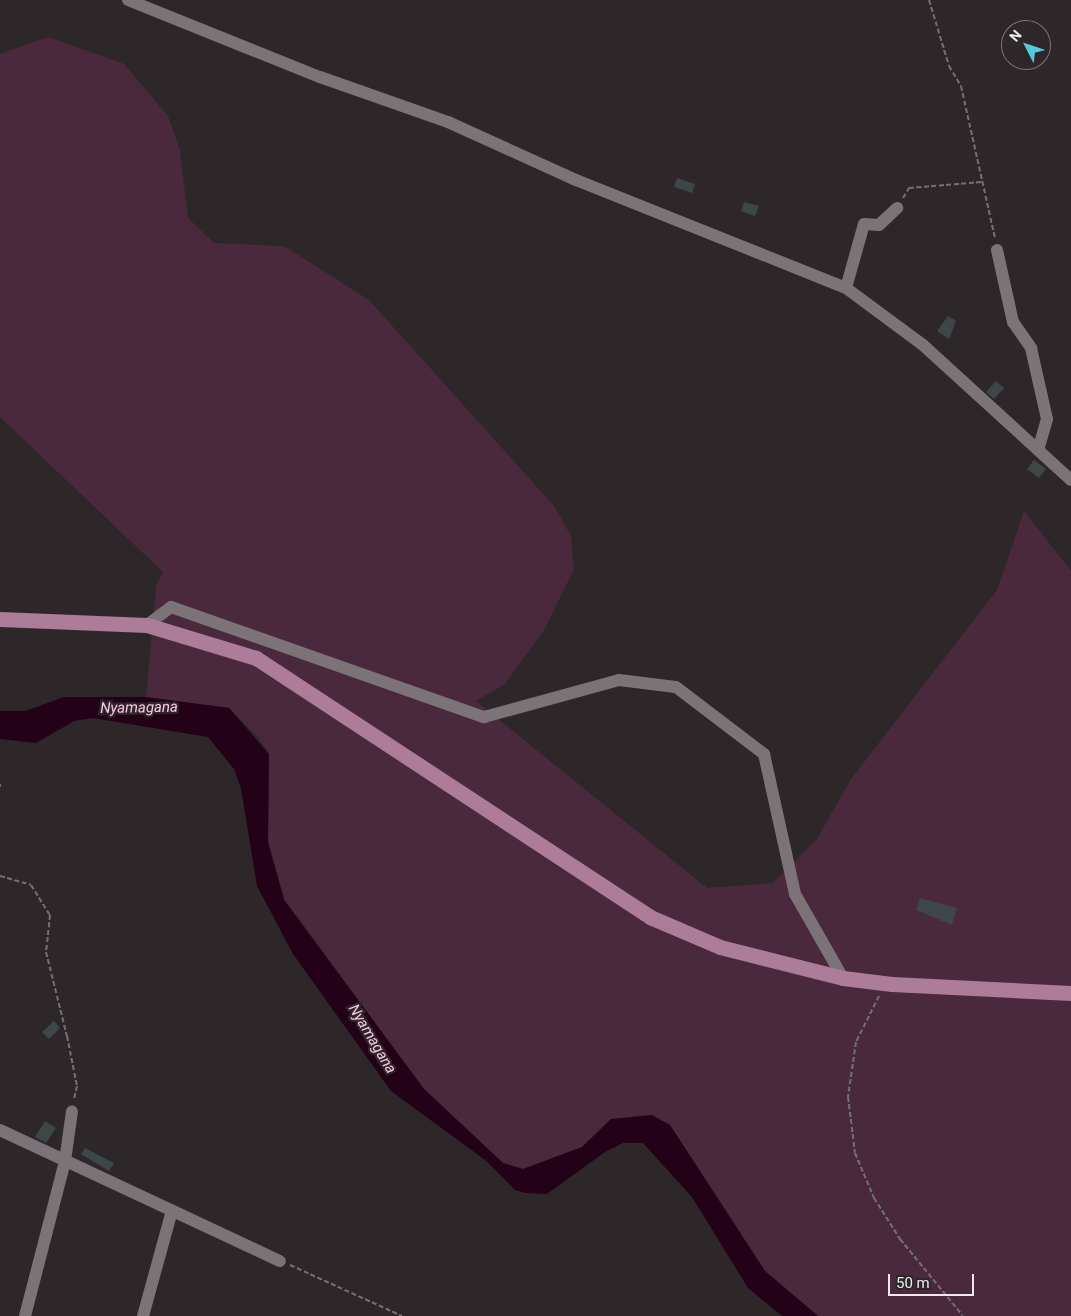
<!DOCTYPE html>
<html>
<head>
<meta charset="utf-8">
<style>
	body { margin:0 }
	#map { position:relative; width:1071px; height:1316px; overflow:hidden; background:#2d272a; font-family:Roboto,sans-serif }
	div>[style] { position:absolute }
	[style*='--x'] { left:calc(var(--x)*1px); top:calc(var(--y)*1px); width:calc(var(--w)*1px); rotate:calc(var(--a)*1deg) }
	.green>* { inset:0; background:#4a293c }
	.water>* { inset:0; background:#230117 }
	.building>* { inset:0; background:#3e4748 }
	.path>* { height:2px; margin-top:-1px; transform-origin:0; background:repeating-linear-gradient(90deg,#746f72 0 5px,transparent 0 7.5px) }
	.minor>* { height:12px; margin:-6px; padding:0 6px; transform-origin:6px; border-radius:6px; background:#7c7378 }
	.major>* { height:15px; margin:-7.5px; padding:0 7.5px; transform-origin:7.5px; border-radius:7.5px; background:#ad7c98 }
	span { translate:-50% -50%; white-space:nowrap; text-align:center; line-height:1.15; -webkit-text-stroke:4.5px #2d272a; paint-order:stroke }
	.water-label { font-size:15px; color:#fec3e3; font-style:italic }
	.north { position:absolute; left:1001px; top:20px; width:50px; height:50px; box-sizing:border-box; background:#2d272a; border:1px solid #7a7578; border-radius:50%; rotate:311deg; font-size:14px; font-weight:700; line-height:20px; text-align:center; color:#eee9ec }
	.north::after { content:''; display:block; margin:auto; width:18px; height:22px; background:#54cadd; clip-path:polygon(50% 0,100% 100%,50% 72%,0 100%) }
	.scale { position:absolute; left:888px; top:1274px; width:86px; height:22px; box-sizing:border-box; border:2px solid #eee9ec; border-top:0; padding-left:6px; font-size:15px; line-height:18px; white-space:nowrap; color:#eee9ec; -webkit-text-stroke:4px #2d272a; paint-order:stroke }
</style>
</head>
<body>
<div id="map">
	<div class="green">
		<div style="clip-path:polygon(48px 37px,124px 64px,168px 116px,180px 150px,188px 218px,214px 243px,284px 246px,369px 300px,554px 506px,571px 536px,574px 569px,544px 630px,505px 684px,476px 701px,707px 888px,773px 883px,817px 839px,851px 779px,997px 590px,1024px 511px,1071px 571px,1071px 1316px,818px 1316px,765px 1271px,670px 1125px,611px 1119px,582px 1147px,523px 1169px,503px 1163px,424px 1089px,285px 900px,268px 842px,269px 754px,258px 737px,229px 708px,146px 697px,156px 586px,163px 572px,0 417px,0 54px)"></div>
	</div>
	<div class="water">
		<div style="clip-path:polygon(64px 697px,146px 697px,229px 708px,269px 754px,268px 842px,284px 900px,424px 1089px,503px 1163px,523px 1169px,582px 1147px,611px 1119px,652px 1115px,670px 1125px,765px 1271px,818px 1316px,782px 1316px,748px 1288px,692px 1197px,643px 1143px,623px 1143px,605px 1152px,547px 1194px,525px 1193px,515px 1190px,485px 1160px,391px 1091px,293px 954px,257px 886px,241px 788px,234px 769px,208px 737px,93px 718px,74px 721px,36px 743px,0 739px,0 711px,25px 711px)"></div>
	</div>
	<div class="building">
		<div style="clip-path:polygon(677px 178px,695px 184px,692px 193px,674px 187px)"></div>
		<div style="clip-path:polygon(744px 202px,759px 206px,755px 216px,741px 211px)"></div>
		<div style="clip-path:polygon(948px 316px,956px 321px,949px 339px,937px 331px)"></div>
		<div style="clip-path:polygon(996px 381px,1004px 388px,994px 399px,986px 392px)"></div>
		<div style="clip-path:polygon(1034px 460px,1046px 469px,1039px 478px,1027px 469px)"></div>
		<div style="clip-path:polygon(920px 898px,957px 908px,952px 925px,916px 910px)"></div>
		<div style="clip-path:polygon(54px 1021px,60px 1028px,49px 1039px,42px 1032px)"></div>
		<div style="clip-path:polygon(45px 1121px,56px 1128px,46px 1143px,35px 1137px)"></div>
		<div style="clip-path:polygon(85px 1148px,114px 1163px,109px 1171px,81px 1154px)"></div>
	</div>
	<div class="path">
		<div style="--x:929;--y:0;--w:69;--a:73.1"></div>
		<div style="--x:949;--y:66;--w:23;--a:59"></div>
		<div style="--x:961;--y:86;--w:156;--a:77.4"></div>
		<div style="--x:903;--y:198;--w:12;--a:-59"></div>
		<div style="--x:909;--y:188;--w:73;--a:-4.7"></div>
		<div style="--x:0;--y:784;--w:3;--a:90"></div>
		<div style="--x:0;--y:876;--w:32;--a:16"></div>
		<div style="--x:31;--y:885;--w:36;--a:58"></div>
		<div style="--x:50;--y:915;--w:37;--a:96"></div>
		<div style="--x:46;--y:952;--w:87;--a:76"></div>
		<div style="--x:67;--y:1036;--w:51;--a:78.7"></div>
		<div style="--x:77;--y:1086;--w:13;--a:103"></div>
		<div style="--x:879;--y:996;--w:51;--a:116.6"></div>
		<div style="--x:856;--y:1042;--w:56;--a:98.3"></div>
		<div style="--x:848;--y:1097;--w:56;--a:82.9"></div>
		<div style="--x:855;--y:1153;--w:49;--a:67.1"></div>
		<div style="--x:874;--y:1198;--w:49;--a:57.6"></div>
		<div style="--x:900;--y:1239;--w:99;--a:50.7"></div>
		<div style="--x:290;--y:1265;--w:123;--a:24.5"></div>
	</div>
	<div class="minor">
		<div style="--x:128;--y:0;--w:207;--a:21.9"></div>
		<div style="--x:320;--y:77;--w:136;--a:19.4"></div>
		<div style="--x:448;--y:122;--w:141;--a:24.4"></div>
		<div style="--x:576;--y:180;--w:291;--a:21.8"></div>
		<div style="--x:846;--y:288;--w:96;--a:36.5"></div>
		<div style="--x:923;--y:345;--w:200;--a:42.4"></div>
		<div style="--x:997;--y:250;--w:74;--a:77.5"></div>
		<div style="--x:1013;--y:322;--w:32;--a:55"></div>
		<div style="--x:1031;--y:348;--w:73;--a:77.3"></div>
		<div style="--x:1047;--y:419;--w:29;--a:106"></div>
		<div style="--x:846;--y:288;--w:66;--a:-74.3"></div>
		<div style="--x:864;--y:224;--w:15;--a:4"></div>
		<div style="--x:879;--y:225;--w:25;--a:-43"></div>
		<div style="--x:147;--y:625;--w:30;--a:-37"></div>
		<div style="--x:171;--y:607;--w:332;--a:19.4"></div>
		<div style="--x:484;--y:717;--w:140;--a:-15.3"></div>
		<div style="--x:619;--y:680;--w:57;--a:7"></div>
		<div style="--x:676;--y:687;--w:111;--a:37.3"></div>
		<div style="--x:764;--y:754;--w:143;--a:77.5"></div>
		<div style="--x:795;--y:894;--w:97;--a:60.3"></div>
		<div style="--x:0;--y:1130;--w:309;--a:25.1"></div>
		<div style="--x:25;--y:1316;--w:160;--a:-75.5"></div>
		<div style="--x:65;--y:1161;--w:50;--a:-82"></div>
		<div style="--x:143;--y:1316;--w:109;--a:-74.6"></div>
	</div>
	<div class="major">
		<div style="--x:0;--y:619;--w:147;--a:2.3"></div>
		<div style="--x:147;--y:625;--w:114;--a:16.8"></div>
		<div style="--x:256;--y:658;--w:472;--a:33.3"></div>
		<div style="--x:650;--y:917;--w:76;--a:23.2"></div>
		<div style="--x:720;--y:947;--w:127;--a:14.1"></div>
		<div style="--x:843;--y:978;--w:49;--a:7"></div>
		<div style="--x:892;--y:984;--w:179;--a:2.9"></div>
	</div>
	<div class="water-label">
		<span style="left:139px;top:708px;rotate:-1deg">Nyamagana</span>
		<span style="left:372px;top:1039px;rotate:59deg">Nyamagana</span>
	</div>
	<div class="north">N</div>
	<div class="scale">50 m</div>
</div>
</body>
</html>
